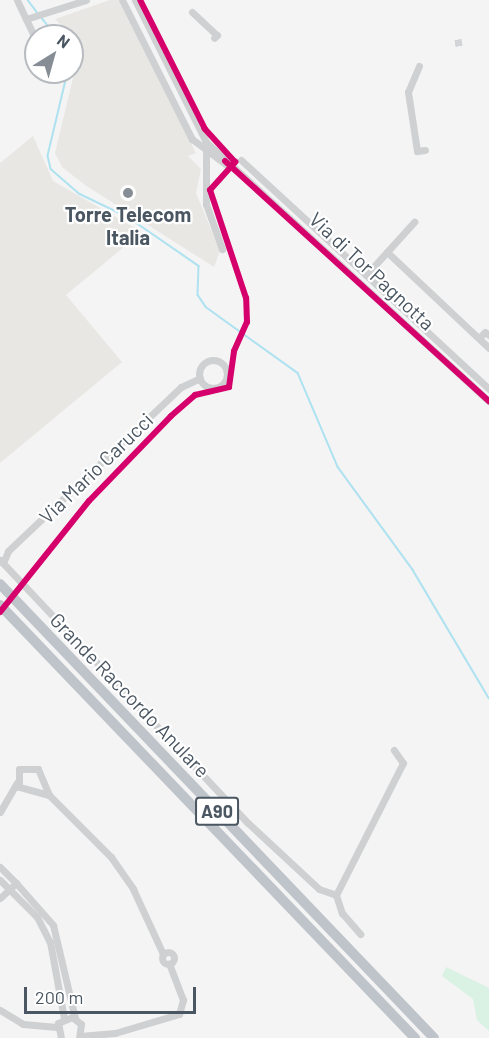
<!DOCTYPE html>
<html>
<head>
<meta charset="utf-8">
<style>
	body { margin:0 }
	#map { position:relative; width:489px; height:1038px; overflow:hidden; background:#f4f4f4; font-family:Barlow,sans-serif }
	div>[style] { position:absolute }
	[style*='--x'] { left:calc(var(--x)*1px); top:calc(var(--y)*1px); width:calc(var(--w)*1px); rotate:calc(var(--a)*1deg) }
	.commercial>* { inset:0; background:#e8e7e3 }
	.green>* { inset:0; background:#d9f2e3 }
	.stream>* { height:1.5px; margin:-0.75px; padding:0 0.75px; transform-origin:0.75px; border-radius:0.75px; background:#aee2f0 }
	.minor-tunnel>* { height:7px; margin-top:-3.5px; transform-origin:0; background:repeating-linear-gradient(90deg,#d2d4d7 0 7px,transparent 0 10.5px) }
	.minor>* { height:7px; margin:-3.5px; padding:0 3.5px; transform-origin:3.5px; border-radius:3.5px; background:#ced0d2 }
	.minor>.ring { margin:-3.5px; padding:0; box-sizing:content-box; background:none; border:7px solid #ced0d2; border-radius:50% }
	.highway>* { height:10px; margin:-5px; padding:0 5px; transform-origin:5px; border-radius:5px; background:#bec4c9 }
	.cycleway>* { height:6px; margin:-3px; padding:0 3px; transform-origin:3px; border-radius:3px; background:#d6006c }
	.dots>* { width:16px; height:16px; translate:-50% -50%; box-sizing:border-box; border:3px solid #fff; border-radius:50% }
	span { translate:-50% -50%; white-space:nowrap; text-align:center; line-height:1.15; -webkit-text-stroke:4.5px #fff; paint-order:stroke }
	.shield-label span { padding:2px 4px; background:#fff; border:2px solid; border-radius:4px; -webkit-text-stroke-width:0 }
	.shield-label { font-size:18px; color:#4a5661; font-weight:700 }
	.poi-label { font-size:20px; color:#4a5661; font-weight:700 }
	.street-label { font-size:20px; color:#4a5661 }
	.north { position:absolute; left:24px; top:24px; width:60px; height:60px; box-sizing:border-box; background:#fff; border:2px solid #b7bbc0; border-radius:50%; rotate:37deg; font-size:16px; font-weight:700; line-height:24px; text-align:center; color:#4a5661 }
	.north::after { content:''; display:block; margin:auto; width:21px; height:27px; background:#868d94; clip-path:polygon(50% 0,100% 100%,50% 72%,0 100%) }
	.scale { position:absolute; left:24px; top:987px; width:172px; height:27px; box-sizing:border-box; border:3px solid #4a5661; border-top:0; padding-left:8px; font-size:18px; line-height:21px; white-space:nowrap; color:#4a5661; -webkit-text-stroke:4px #fff; paint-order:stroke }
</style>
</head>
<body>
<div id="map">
	<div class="commercial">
		<div style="clip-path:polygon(110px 0,118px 0,196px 153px,188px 156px,201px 169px,196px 193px,220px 251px,214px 267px,85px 185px,62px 167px,55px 153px,78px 57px,72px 36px,55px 19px)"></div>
		<div style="clip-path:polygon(33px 136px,53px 181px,142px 232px,66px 295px,122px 362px,0 463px,0 163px)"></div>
	</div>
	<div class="green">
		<div style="clip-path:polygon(446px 967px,489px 988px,489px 1031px,477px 1020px,473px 999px,442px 976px)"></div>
	</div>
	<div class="stream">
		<div style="--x:28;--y:0;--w:15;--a:53"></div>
		<div style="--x:42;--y:18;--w:23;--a:52"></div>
		<div style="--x:68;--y:72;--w:86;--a:103.4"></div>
		<div style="--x:48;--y:156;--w:13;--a:77"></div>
		<div style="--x:51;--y:169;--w:38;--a:41"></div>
		<div style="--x:80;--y:194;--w:53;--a:25.6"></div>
		<div style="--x:128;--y:217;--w:86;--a:34.6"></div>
		<div style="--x:199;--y:266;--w:29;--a:92"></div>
		<div style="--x:198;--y:295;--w:14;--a:56"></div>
		<div style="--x:206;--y:307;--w:113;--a:35.7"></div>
		<div style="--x:298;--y:373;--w:102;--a:66.9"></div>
		<div style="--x:338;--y:467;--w:127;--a:53.9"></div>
		<div style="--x:413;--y:570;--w:149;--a:59.3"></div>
	</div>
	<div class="minor-tunnel">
		<div style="--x:458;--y:39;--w:7;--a:82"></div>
	</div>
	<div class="minor">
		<div style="--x:17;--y:0;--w:21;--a:65"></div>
		<div style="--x:26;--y:19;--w:63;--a:-17.6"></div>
		<div style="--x:122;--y:0;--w:156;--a:63.3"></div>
		<div style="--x:192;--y:139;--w:45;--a:36.9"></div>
		<div style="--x:135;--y:0;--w:159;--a:63.4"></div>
		<div style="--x:206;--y:142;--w:384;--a:42.5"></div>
		<div style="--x:192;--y:12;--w:34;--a:43"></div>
		<div style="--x:217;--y:35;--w:4;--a:135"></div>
		<div style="--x:26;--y:19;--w:23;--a:65"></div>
		<div style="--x:419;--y:66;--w:28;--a:113"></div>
		<div style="--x:408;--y:92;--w:60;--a:81.3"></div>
		<div style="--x:417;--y:151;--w:8;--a:-7"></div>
		<div style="--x:206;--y:153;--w:51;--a:90"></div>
		<div style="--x:206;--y:204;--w:48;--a:70.4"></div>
		<div style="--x:241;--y:160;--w:170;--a:42.6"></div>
		<div style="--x:366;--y:275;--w:72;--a:-47.8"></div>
		<div style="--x:387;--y:252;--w:140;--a:43.3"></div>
		<div style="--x:366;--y:275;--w:168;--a:42.8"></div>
		<div style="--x:479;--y:338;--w:8;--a:-45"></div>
		<div style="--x:485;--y:332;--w:5;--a:37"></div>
		<div class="ring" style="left:199px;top:360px;width:21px;height:21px"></div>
		<div style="--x:0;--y:560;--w:361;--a:46.7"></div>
		<div style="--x:248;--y:823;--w:97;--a:42.9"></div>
		<div style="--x:319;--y:889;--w:18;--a:19"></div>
		<div style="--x:336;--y:895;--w:19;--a:72"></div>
		<div style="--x:342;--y:913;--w:28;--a:49"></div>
		<div style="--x:3;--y:563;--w:13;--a:-67"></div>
		<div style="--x:8;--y:551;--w:238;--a:-43.5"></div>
		<div style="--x:181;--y:387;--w:21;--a:-25"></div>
		<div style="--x:49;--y:795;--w:31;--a:-165"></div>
		<div style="--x:19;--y:787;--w:18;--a:-90"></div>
		<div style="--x:19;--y:769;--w:19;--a:0"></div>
		<div style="--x:38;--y:769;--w:28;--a:67"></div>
		<div style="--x:49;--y:795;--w:88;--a:45"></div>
		<div style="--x:111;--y:857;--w:39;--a:55"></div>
		<div style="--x:133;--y:889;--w:72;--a:65.2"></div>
		<div style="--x:0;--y:812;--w:34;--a:-60"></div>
		<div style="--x:0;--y:867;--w:23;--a:45"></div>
		<div style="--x:0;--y:880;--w:52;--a:45"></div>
		<div style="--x:37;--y:917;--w:28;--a:63"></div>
		<div style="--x:50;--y:942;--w:77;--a:79.6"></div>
		<div style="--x:336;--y:895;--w:148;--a:-63.1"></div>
		<div style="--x:403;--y:763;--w:16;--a:-125"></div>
		<div style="--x:0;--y:898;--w:22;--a:-43"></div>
		<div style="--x:16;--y:883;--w:56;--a:48.6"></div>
		<div style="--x:53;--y:925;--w:96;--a:76.7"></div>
		<div class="ring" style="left:162px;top:952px;width:5px;height:5px"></div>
		<div style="--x:0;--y:1010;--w:27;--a:31"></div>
		<div style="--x:23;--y:1024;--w:34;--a:5"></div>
		<div style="--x:80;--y:1036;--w:35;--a:-5"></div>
		<div style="--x:115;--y:1033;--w:67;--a:-16.5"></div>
		<div style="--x:179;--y:1014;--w:15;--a:-74"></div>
		<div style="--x:183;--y:1000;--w:39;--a:-111"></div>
		<div style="--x:61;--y:1038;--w:15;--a:-101"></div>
		<div style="--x:58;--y:1023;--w:15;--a:-23"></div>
		<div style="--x:72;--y:1017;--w:11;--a:38"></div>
		<div style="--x:81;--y:1024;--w:14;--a:98"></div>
	</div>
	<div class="highway">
		<div style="--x:0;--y:584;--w:628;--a:46.29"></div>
		<div style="--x:0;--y:605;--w:600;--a:46.22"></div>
	</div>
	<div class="cycleway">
		<div style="--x:225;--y:161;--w:357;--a:42.3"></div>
		<div style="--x:0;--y:612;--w:142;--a:-51.3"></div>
		<div style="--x:89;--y:501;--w:118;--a:-46"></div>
		<div style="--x:171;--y:416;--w:32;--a:-41"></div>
		<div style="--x:195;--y:395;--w:35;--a:-13"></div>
		<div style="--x:229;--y:387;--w:36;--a:-82"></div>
		<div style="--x:234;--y:351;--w:32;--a:-66"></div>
		<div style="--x:247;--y:322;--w:24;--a:-92"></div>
		<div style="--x:246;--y:298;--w:114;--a:-108.4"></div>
		<div style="--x:210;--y:190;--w:38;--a:-48"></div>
		<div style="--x:235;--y:162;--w:45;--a:-132.3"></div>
		<div style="--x:205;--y:129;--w:144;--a:-116.7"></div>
	</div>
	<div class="dots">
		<div style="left:128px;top:193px;background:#868d94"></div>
	</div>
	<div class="shield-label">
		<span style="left:217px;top:811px">A90</span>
	</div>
	<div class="poi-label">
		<span style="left:128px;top:226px">Torre Telecom<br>Italia</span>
	</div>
	<div class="street-label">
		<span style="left:372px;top:271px;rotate:43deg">Via di Tor Pagnotta</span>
		<span style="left:96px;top:468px;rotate:-44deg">Via Mario Carucci</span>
		<span style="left:130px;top:695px;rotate:46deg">Grande Raccordo Anulare</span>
	</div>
	<div class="north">N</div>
	<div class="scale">200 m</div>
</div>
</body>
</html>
